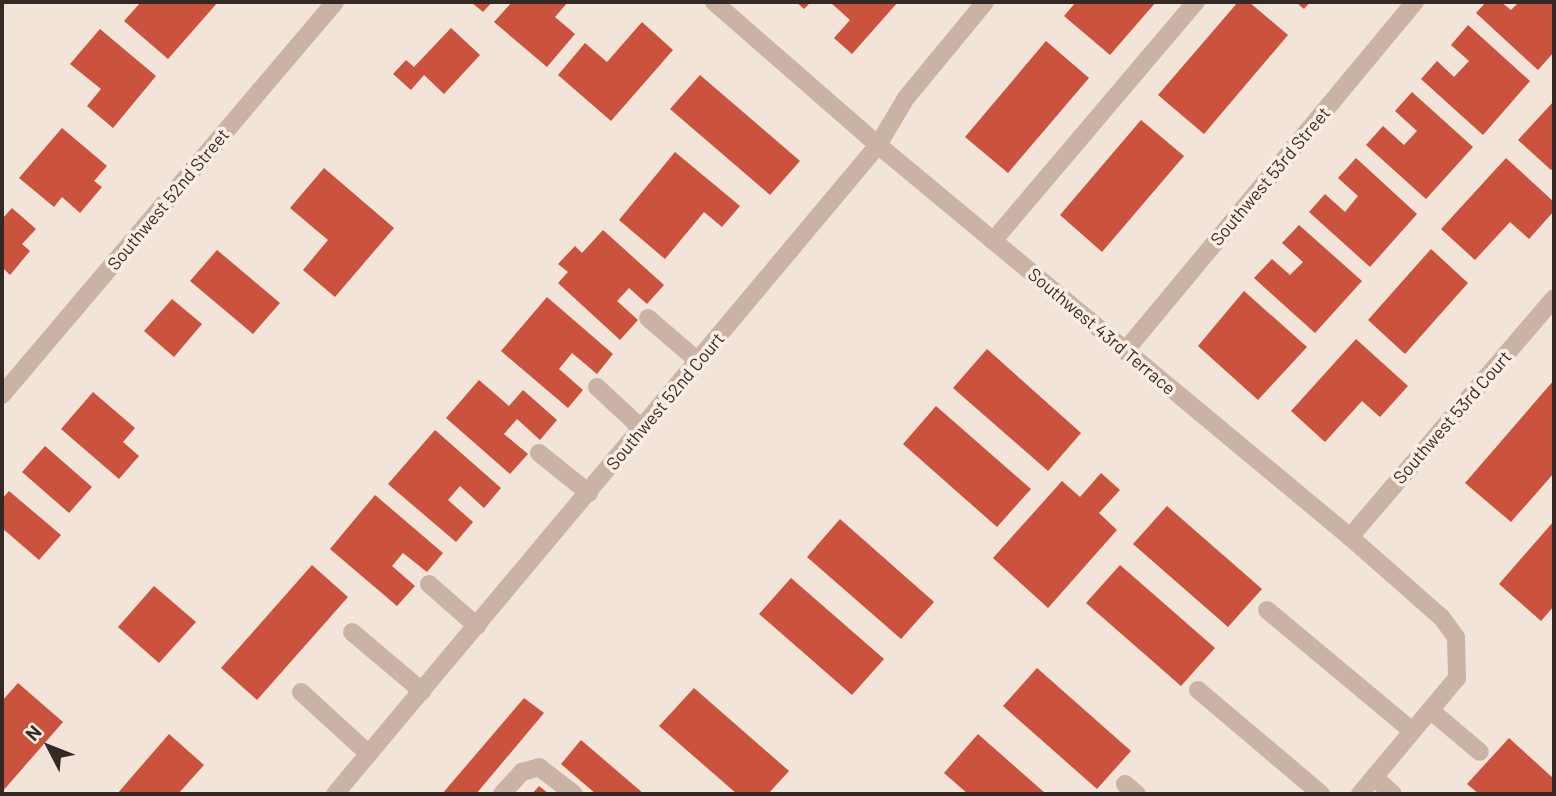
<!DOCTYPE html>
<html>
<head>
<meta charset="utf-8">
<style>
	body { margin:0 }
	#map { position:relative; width:1556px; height:796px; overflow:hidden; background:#f2e4d8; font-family:Barlow,sans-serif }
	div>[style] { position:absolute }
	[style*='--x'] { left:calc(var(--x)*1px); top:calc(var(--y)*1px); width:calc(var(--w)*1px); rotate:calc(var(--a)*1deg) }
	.building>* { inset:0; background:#cb533d }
	.service>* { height:18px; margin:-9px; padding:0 9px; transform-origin:9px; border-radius:9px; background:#cab2a4 }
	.minor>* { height:18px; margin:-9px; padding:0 9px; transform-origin:9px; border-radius:9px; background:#cab2a4 }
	span { translate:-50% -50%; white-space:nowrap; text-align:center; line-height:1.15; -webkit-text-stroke:7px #faeee4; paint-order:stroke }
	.street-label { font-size:18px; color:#352926 }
	.frame { position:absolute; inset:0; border:4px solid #352926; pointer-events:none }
	.north { position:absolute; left:14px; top:712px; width:70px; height:70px; -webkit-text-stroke:5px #faeee4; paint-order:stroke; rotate:312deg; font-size:19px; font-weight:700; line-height:28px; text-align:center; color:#352926 }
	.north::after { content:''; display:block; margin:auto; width:24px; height:32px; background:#352926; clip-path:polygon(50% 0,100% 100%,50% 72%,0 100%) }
</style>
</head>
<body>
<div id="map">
	<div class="building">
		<div style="clip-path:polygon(141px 2px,218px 2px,168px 59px,124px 21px)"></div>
		<div style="clip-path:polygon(471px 2px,492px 2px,483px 12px)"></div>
		<div style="clip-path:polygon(512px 2px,568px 2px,555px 17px,575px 34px,547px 67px,494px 22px)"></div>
		<div style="clip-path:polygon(796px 2px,811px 2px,804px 9px)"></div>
		<div style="clip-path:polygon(830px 2px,898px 2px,852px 54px,834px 38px,850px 20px)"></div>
		<div style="clip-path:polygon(1076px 2px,1156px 2px,1110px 55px,1064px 16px)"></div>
		<div style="clip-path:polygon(1238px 2px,1249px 2px,1288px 35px,1204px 134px,1158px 95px)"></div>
		<div style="clip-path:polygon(1296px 2px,1310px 2px,1304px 9px)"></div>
		<div style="clip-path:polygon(1486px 2px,1501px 2px,1511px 10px,1519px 2px,1554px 2px,1554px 52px,1538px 70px,1476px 13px)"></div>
		<div style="clip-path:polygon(642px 22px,673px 50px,611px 121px,558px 75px,585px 43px,607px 62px)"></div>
		<div style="clip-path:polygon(1468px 25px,1530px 81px,1483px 135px,1421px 79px,1437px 61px,1454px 77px,1469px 61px,1451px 45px)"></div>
		<div style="clip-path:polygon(451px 28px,480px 55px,444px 94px,424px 75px,411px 90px,393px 74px,406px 60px,414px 67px)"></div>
		<div style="clip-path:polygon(100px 29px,156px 76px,113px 128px,87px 106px,101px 89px,70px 64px)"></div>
		<div style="clip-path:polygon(1046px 41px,1089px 78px,1008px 173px,965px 137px)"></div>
		<div style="clip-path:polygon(700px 75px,800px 161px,770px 195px,670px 109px)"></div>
		<div style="clip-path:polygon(1412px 92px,1473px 147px,1426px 199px,1366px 145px,1383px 126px,1404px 145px,1417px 131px,1395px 111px)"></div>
		<div style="clip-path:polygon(1554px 101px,1554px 167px,1551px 170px,1518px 140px)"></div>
		<div style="clip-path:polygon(1141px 120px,1184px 156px,1102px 252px,1060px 215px)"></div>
		<div style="clip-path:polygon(62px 128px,107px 166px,94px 181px,102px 187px,80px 213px,62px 197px,54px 207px,19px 178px)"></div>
		<div style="clip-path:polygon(675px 152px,740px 206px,722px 227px,704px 212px,665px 259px,619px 220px)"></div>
		<div style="clip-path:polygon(1356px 158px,1417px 214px,1370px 267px,1309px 212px,1325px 194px,1345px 212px,1358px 196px,1338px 178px)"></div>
		<div style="clip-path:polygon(1506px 158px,1554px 202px,1554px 211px,1529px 239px,1510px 222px,1475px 260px,1441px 229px)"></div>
		<div style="clip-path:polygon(324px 168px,394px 228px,335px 297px,303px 270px,328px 240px,290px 208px)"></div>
		<div style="clip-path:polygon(12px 208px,36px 229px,22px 244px,30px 251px,10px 275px,2px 267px,2px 219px)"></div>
		<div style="clip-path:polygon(1299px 225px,1362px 281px,1315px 333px,1254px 278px,1272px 259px,1290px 275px,1303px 262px,1282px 243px)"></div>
		<div style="clip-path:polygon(603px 230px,664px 285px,647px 304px,629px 288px,617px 301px,638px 320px,620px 340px,558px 283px,568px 272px,558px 264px,575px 246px,582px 253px)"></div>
		<div style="clip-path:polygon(1431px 249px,1468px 283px,1405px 354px,1368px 320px)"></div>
		<div style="clip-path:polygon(217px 250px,280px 303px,253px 334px,190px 281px)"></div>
		<div style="clip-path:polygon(1244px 291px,1307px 347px,1258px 400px,1198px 346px)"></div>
		<div style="clip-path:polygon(547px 297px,613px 354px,597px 374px,572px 353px,559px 369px,583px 390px,568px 408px,501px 351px)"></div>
		<div style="clip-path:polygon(172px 299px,202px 324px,174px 357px,144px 331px)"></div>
		<div style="clip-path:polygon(1356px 339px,1408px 386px,1380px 417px,1362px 401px,1325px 442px,1291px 411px)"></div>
		<div style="clip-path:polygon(987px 349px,1081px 433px,1048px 471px,953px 388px)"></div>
		<div style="clip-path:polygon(479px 380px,509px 406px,523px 390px,557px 420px,540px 440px,517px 419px,504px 434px,528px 454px,510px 474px,446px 418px)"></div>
		<div style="clip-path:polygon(1554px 380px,1554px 473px,1511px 522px,1465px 483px)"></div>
		<div style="clip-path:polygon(93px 392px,135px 428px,123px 442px,139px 456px,119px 479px,61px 429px)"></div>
		<div style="clip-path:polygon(936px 406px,1031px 489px,997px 527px,903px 444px)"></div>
		<div style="clip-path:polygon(435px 430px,501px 488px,484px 508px,460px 486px,448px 500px,473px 522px,456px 542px,388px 484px)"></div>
		<div style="clip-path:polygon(45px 446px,92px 487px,69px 513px,22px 472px)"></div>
		<div style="clip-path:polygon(1101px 473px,1120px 490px,1099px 513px,1117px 530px,1048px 608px,993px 558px,1062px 481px,1080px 497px)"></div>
		<div style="clip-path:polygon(9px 491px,61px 535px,39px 560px,2px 528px,2px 499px)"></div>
		<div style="clip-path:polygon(375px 495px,443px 553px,427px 572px,403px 553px,392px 566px,415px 586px,397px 606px,330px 549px)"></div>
		<div style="clip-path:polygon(1167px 506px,1262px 589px,1228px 627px,1133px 544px)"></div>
		<div style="clip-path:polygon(840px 519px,934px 602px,901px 639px,807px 557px)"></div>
		<div style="clip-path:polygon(1554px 521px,1554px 606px,1541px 621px,1499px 584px)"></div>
		<div style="clip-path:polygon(312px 565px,348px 597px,257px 700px,221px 668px)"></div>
		<div style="clip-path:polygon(1120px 565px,1215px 648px,1181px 686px,1086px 603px)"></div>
		<div style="clip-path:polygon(791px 578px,884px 659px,852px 695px,759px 614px)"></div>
		<div style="clip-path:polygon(154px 586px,196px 622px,159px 663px,118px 627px)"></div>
		<div style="clip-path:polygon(1037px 668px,1131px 751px,1097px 789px,1003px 706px)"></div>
		<div style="clip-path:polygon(18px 683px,63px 722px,2px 792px,2px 701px)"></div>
		<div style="clip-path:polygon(694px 688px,789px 771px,768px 794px,737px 794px,659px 726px)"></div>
		<div style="clip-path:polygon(524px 698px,544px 713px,476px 794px,442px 794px)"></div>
		<div style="clip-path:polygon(169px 734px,204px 765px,178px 794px,117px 794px)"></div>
		<div style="clip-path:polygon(978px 734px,1046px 794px,968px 794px,944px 773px)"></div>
		<div style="clip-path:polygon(1509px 738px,1554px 779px,1554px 794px,1479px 794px,1467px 784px)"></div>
		<div style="clip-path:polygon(581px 740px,644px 794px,596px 794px,561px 764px)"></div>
		<div style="clip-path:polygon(539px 786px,549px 794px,532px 794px)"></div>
	</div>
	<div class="service">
		<div style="--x:993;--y:241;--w:314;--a:-49.7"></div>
		<div style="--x:648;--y:318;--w:66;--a:40.7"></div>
		<div style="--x:597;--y:387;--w:62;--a:43"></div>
		<div style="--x:539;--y:453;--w:64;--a:38.7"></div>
		<div style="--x:429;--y:584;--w:64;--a:41.2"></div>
		<div style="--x:1267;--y:610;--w:189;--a:39.8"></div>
		<div style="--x:352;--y:632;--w:92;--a:40.1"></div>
		<div style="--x:1198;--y:690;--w:161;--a:40.2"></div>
		<div style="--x:301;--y:692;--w:92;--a:42.4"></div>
		<div style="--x:1430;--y:710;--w:65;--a:40"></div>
		<div style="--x:1374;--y:777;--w:25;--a:42"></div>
		<div style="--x:1125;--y:784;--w:16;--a:40"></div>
		<div style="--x:502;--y:794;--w:30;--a:-48"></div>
		<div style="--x:522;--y:772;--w:18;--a:-16"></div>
		<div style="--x:539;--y:767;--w:44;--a:37.6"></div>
	</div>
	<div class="minor">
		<div style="--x:714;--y:2;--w:218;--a:41.1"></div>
		<div style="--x:878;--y:145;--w:614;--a:39.71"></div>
		<div style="--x:1350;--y:537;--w:123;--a:41.4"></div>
		<div style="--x:1442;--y:618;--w:24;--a:54"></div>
		<div style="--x:1456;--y:637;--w:41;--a:88.6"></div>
		<div style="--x:1457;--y:678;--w:151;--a:129.9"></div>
		<div style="--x:1125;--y:351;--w:454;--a:-50.3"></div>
		<div style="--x:2;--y:395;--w:515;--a:-49.72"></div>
		<div style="--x:1350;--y:537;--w:314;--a:-49.5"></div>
		<div style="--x:335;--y:794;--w:846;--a:-50.08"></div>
		<div style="--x:878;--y:145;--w:55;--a:-59.2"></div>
		<div style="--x:906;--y:98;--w:124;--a:-50.5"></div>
	</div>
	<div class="street-label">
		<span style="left:1270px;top:176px;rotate:-50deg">Southwest 53rd Street</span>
		<span style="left:168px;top:199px;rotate:-50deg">Southwest 52nd Street</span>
		<span style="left:1102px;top:331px;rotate:40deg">Southwest 43rd Terrace</span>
		<span style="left:665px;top:401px;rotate:-50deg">Southwest 52nd Court</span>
		<span style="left:1452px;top:417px;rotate:-49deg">Southwest 53rd Court</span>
	</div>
	<div class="frame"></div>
	<div class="north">N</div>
</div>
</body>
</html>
